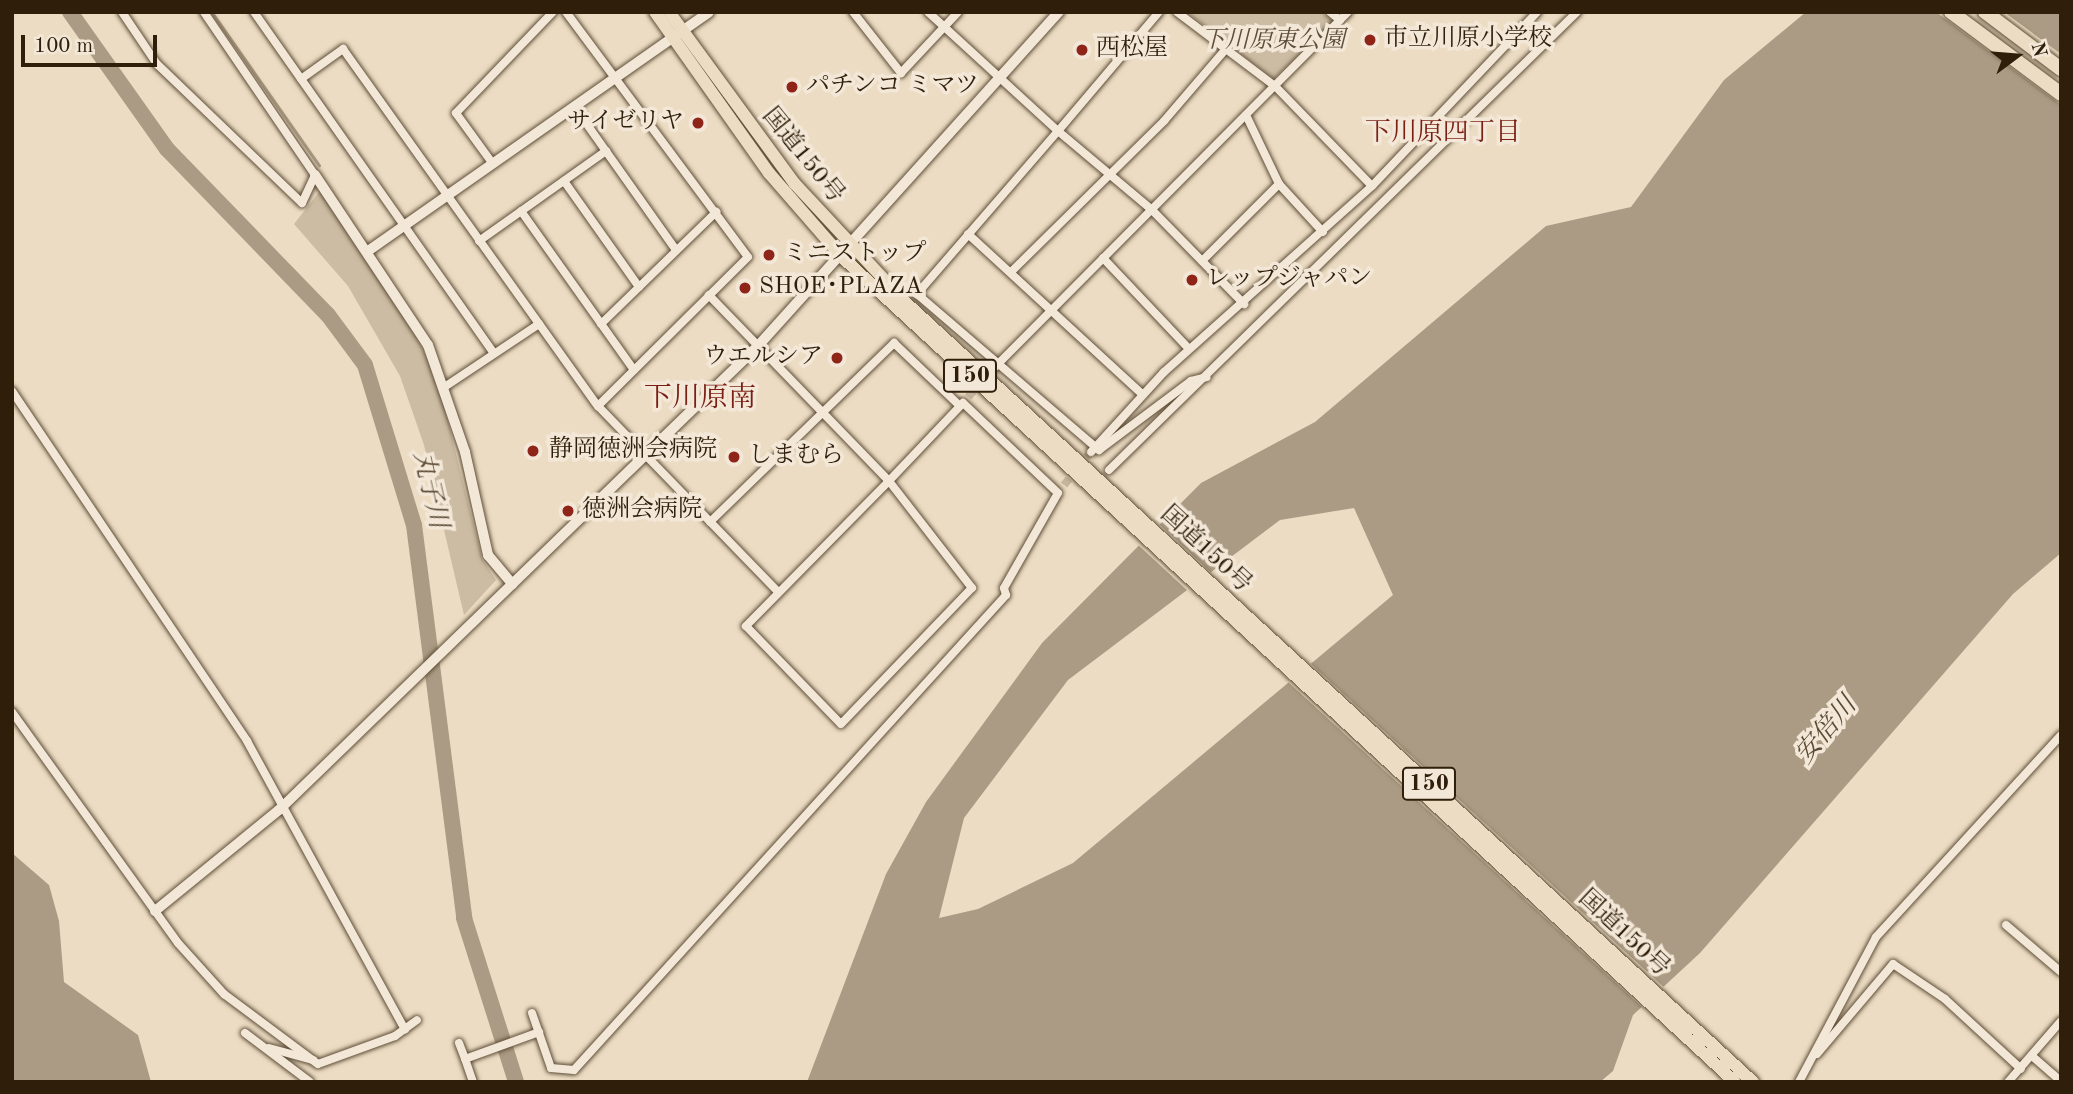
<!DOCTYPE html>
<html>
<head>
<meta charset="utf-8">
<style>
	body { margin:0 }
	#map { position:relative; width:2073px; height:1094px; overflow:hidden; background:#ecdcc3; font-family:"Old Standard TT","Noto Serif JP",serif }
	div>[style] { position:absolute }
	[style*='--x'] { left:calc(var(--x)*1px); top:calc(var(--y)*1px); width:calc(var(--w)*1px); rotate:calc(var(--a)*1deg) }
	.green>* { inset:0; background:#ccbca3 }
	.water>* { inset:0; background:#ac9b84 }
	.pier>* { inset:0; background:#ecdcc3 }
	.stream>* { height:2.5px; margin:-1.25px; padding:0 1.25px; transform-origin:1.25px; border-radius:1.25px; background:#ac9b84 }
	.river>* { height:16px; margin:-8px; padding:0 8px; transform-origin:8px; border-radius:8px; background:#ac9b84 }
	.minor-tunnel>* { height:8px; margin-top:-4px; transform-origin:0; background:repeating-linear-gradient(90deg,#c6b69e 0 8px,transparent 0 12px) }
	.roads { filter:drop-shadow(0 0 2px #5e4e38) drop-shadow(0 0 2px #5e4e38) }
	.minor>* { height:8px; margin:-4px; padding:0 4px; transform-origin:4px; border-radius:4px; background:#f3e8d8 }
	.tertiary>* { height:10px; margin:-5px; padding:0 5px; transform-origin:5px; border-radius:5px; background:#f3e8d8 }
	.trunk>* { height:12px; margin:-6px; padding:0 6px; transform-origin:6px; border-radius:6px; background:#ecdcc3 }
	.motorway>* { height:14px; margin:-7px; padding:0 7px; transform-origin:7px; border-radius:7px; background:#ecdcc3 }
	.dots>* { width:19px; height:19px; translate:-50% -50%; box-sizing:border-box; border:4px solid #f3e8d8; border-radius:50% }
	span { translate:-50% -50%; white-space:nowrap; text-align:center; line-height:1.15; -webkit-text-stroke:7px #f3e8d8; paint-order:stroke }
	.shield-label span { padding:2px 5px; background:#f3e8d8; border:2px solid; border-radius:5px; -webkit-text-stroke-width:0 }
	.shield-label { font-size:23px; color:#2f1e09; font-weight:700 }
	.poi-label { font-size:24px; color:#2f1e09 }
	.left { translate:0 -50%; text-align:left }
	.right { translate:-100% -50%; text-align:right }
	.park-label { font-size:24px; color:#5e4d37; font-style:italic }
	.street-label { font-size:24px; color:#2f1e09 }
	.neighbourhood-label { font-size:26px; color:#7a1f14 }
	.water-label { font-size:26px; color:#5b4a34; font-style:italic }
	.quarter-label { font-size:28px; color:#7a1f14 }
	.frame { position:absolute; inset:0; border:14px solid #2f1e09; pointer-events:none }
	.north { position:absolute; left:1982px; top:21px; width:70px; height:70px; -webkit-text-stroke:5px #f3e8d8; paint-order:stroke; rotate:74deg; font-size:19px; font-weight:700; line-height:28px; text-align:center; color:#2f1e09 }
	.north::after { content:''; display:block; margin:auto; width:24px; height:32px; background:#2f1e09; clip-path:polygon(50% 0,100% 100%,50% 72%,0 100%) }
	.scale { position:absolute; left:21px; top:35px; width:136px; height:32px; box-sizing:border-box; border:4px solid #2f1e09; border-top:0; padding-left:9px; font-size:21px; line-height:24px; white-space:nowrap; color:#2f1e09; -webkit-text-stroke:5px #f3e8d8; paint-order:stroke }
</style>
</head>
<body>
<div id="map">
	<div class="green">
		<div style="clip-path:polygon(1187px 12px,1321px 12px,1334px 22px,1273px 79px)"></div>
		<div style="clip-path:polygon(320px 191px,409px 322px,438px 381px,482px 559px,496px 580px,464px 615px,424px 445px,400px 376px,348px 286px,294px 224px)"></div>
	</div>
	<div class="water">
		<div style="clip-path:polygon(evenodd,1806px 12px,2061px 12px,2061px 553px,2013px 594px,1700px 953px,1633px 1015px,1613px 1071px,1600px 1082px,807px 1082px,886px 874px,926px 802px,1042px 643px,1201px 483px,1315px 422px,1546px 226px,1631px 207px,1724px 80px,1806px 12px,1354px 508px,1393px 595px,1073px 863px,978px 909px,939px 918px,964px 818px,1068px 680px,1280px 520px,1354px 508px)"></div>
		<div style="clip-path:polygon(12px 853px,49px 885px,59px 921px,64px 982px,138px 1035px,151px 1082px,12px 1082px)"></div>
	</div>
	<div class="pier">
		<div style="clip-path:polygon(1936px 12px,2004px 12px,2061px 54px,2061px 105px)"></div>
		<div style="clip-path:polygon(1157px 522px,1214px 575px,1190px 593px,1136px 543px)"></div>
		<div style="clip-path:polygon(1310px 663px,1666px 989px,1644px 1009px,1288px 682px)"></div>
	</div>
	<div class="stream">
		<div style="--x:212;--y:12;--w:187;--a:55"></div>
	</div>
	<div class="river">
		<div style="--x:70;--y:12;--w:168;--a:54.7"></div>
		<div style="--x:167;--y:149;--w:231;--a:45.9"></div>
		<div style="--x:328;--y:315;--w:62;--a:53.5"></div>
		<div style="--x:365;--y:365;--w:167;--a:73"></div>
		<div style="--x:414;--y:525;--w:396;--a:82.7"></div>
		<div style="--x:464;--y:918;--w:172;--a:72.4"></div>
	</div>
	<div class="minor-tunnel">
		<div style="--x:968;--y:397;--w:39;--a:-48"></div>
		<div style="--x:1064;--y:485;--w:43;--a:-50.7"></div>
	</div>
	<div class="roads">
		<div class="minor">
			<div style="--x:122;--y:12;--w:63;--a:56.1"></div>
			<div style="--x:157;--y:64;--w:201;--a:43.8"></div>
			<div style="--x:302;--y:203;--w:31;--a:-65"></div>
			<div style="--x:315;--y:175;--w:197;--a:-124.3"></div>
			<div style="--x:254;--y:12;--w:417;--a:54.9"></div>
			<div style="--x:566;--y:12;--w:305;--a:53.4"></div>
			<div style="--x:748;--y:257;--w:211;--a:135.2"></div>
			<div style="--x:853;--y:12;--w:78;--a:51.8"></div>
			<div style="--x:901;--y:73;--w:83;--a:-46.9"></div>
			<div style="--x:928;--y:12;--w:176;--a:42.5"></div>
			<div style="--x:1058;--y:131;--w:216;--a:130.9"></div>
			<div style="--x:917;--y:294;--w:240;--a:40.6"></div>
			<div style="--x:1099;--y:450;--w:115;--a:-36.9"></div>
			<div style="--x:1191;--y:381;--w:16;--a:-14"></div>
			<div style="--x:1159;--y:12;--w:156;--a:130.3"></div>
			<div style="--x:1058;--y:131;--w:123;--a:40"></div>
			<div style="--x:1152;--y:210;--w:132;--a:45.6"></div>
			<div style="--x:1177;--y:12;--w:123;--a:37.1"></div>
			<div style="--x:1275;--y:86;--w:139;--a:45.9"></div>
			<div style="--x:1330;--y:12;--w:13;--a:39"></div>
			<div style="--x:301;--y:79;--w:52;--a:-35.5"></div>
			<div style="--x:343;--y:49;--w:439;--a:54.5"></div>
			<div style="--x:598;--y:406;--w:259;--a:45.9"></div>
			<div style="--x:574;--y:106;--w:176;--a:54.7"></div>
			<div style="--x:1246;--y:115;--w:76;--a:64.4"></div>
			<div style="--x:1279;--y:184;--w:65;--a:47.5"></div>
			<div style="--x:493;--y:164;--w:63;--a:-126"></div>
			<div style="--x:456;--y:113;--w:140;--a:-46.2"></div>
			<div style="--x:564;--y:181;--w:130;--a:54.7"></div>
			<div style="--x:521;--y:211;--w:195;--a:54.6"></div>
			<div style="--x:968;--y:234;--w:236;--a:42.6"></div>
			<div style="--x:479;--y:241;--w:156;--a:-35.3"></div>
			<div style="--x:1103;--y:258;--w:125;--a:46.6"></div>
			<div style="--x:1202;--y:261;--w:109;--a:-45"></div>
			<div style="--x:1012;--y:271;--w:214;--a:-44.6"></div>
			<div style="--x:1164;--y:121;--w:95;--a:-49.3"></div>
			<div style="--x:601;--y:324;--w:161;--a:-44.2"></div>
			<div style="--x:994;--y:368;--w:502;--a:-45.16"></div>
			<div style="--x:446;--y:386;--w:112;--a:-33.7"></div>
			<div style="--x:12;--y:391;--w:422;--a:56.1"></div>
			<div style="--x:247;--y:741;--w:329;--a:61.3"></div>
			<div style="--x:1091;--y:452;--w:108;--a:-47.6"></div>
			<div style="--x:1164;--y:372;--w:279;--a:-41.8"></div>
			<div style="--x:1372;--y:186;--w:240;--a:-46.5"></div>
			<div style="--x:1109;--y:470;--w:655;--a:-44.38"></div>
			<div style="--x:710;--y:522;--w:257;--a:-44.2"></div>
			<div style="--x:894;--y:343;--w:91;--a:43.7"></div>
			<div style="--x:12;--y:712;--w:284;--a:54.3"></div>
			<div style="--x:178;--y:943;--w:69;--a:48"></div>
			<div style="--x:224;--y:994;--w:117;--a:36.7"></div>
			<div style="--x:318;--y:1064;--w:82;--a:-20"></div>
			<div style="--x:395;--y:1036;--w:27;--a:-36"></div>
			<div style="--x:2006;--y:925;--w:72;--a:40.5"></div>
			<div style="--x:532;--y:1013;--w:58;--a:70.9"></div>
			<div style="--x:551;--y:1068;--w:23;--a:5"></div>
			<div style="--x:574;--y:1070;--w:642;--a:-47.71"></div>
			<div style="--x:1006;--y:595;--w:7;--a:-106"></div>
			<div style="--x:1004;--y:588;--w:109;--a:-60.4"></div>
			<div style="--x:1058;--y:493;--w:131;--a:-136.5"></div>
			<div style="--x:963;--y:403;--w:108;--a:133.5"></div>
			<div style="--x:889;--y:481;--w:204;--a:134.6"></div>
			<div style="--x:746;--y:626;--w:136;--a:45.9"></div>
			<div style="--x:841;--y:724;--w:189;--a:-46.1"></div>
			<div style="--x:972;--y:588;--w:135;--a:-127.8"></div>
			<div style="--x:889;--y:481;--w:259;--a:-134.1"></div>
			<div style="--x:245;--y:1033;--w:81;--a:37"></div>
			<div style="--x:459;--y:1043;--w:17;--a:69"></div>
			<div style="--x:269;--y:1048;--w:46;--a:15.3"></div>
			<div style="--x:1817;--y:1054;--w:118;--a:-49.8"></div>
			<div style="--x:1893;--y:964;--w:63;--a:33.9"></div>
			<div style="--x:1945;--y:999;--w:103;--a:42.6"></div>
			<div style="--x:2032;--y:1056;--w:38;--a:41"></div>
			<div style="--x:473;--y:1082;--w:24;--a:-109"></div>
			<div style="--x:465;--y:1059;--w:79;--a:-20"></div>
			<div style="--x:1799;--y:1082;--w:164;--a:-62"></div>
			<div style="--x:1876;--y:937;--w:274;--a:-47.5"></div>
			<div style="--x:2008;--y:1082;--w:81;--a:-49"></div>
		</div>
		<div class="tertiary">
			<div style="--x:315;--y:175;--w:204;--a:56.4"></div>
			<div style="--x:428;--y:345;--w:113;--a:70.9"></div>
			<div style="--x:465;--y:452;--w:106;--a:77.4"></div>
			<div style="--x:488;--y:555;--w:38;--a:50"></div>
			<div style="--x:368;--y:251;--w:416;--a:-35"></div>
			<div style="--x:155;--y:911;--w:160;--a:-39.2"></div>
			<div style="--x:279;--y:810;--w:667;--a:-44.09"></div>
			<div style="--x:758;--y:346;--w:450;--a:-48"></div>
		</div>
		<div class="trunk">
			<div style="--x:655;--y:12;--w:197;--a:54.7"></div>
			<div style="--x:769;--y:173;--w:113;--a:49"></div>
			<div style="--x:843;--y:258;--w:1214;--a:42.73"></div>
			<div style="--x:669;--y:12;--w:213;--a:53.8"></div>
			<div style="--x:795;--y:184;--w:160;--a:47"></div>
			<div style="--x:904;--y:301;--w:1154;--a:42.61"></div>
		</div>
		<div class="motorway">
			<div style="--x:1951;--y:12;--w:137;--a:36.7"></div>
			<div style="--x:1985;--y:12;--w:95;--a:36.9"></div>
		</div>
	</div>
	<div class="dots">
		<div style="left:1370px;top:40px;background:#8f2418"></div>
		<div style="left:1082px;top:50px;background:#8f2418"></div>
		<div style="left:792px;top:87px;background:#8f2418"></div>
		<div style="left:698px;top:123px;background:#8f2418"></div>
		<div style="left:769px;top:255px;background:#8f2418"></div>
		<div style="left:1192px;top:280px;background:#8f2418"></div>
		<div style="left:745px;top:288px;background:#8f2418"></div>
		<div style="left:837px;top:358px;background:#8f2418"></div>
		<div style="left:533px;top:451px;background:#8f2418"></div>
		<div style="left:734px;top:457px;background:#8f2418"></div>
		<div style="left:568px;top:511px;background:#8f2418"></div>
	</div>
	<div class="shield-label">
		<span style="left:970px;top:376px">150</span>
		<span style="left:1429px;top:784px">150</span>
	</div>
	<div class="poi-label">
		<span class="left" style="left:1384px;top:40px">市立川原小学校</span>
		<span class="left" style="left:1096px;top:50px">西松屋</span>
		<span class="left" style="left:806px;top:87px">パチンコ ミマツ</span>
		<span class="right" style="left:684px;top:123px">サイゼリヤ</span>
		<span class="left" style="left:783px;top:255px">ミニストップ</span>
		<span class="left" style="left:1206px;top:280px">レップジャパン</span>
		<span class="left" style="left:759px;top:288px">SHOE･PLAZA</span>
		<span class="right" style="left:823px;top:358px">ウエルシア</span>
		<span class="left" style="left:549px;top:451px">静岡徳洲会病院</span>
		<span class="left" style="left:748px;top:457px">しまむら</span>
		<span class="left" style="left:582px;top:511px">徳洲会病院</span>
	</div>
	<div class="park-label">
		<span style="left:1273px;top:42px">下川原東公園</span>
	</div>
	<div class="street-label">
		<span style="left:802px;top:156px;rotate:51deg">国道150号</span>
		<span style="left:1205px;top:550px;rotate:43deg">国道150号</span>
		<span style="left:1623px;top:934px;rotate:43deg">国道150号</span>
	</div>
	<div class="neighbourhood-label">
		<span style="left:1443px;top:134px">下川原四丁目</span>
	</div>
	<div class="water-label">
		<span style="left:429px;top:490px;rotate:77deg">丸子川</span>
		<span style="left:1827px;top:731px;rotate:-50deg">安倍川</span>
	</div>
	<div class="quarter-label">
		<span style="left:700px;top:399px">下川原南</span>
	</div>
	<div class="frame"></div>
	<div class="north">N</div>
	<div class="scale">100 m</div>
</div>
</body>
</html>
